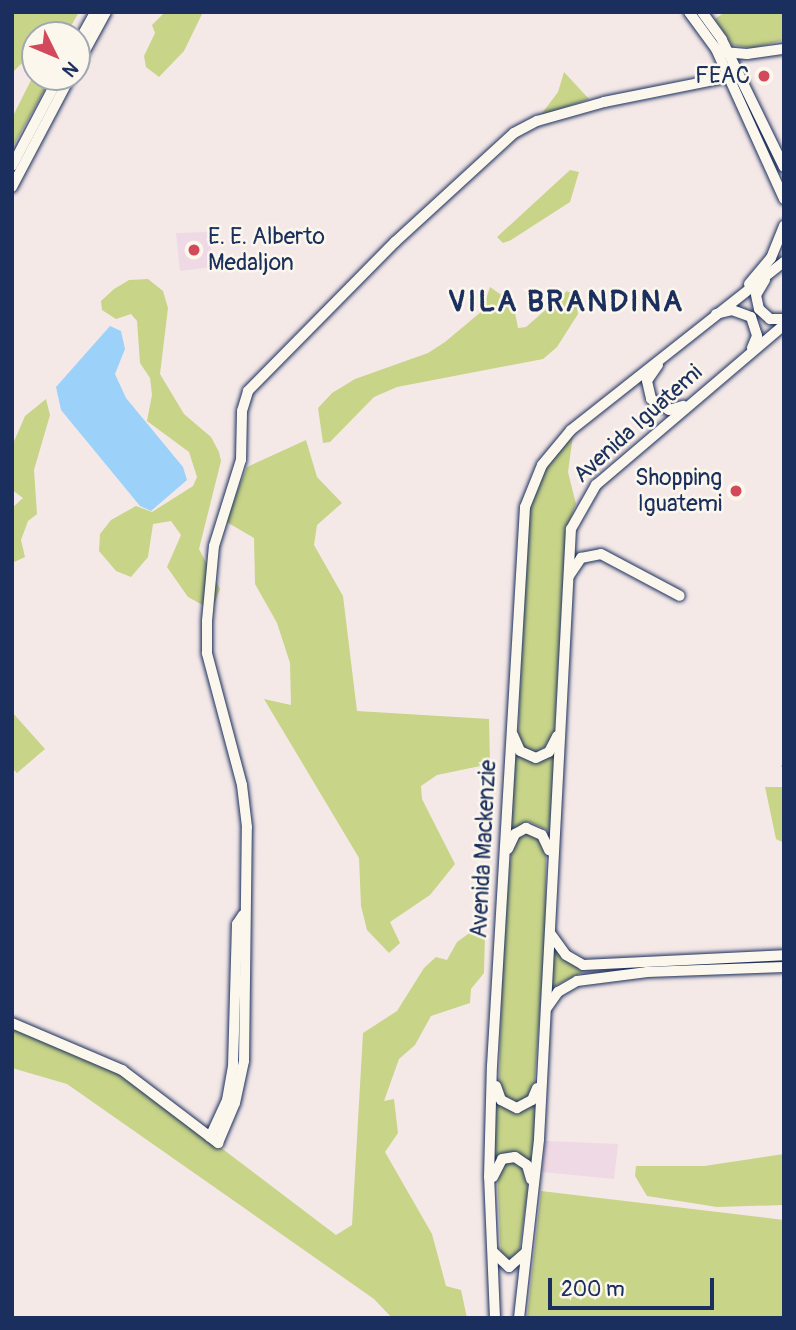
<!DOCTYPE html>
<html>
<head>
<meta charset="utf-8">
<style>
	body { margin:0 }
	#map { position:relative; width:796px; height:1330px; overflow:hidden; background:#f5e9e8; font-family:Pangolin,sans-serif }
	div>[style] { position:absolute }
	[style*='--x'] { left:calc(var(--x)*1px); top:calc(var(--y)*1px); width:calc(var(--w)*1px); rotate:calc(var(--a)*1deg) }
	.built>* { inset:0; background:#eed9e4 }
	.green>* { inset:0; background:#c8d488 }
	.water>* { inset:0; background:#9cd2fa }
	.stream>* { height:2px; margin:-1px; padding:0 1px; transform-origin:1px; border-radius:1px; background:#9cd2fa }
	.roads { filter:drop-shadow(0 0 2px #1b2f5e) drop-shadow(0 0 2px #1b2f5e) }
	.secondary>* { height:10px; margin:-5px; padding:0 5px; transform-origin:5px; border-radius:5px; background:#fbf7ec }
	.primary>* { height:10px; margin:-5px; padding:0 5px; transform-origin:5px; border-radius:5px; background:#fbf7ec }
	.dots>* { width:19px; height:19px; translate:-50% -50%; box-sizing:border-box; border:4px solid #fbf7ec; border-radius:50% }
	span { translate:-50% -50%; white-space:nowrap; text-align:center; line-height:1.15; -webkit-text-stroke:5px #fbf7ec; paint-order:stroke }
	.poi-label { font-size:23px; color:#1b2f5e }
	.right { translate:-100% -50%; text-align:right }
	.left { translate:0 -50%; text-align:left }
	.street-label { font-size:23px; color:#1b2f5e }
	.district-label { font-size:30px; color:#1b2f5e; font-weight:700; letter-spacing:2px }
	.frame { position:absolute; inset:0; border:14px solid #1b2f5e; pointer-events:none }
	.north { position:absolute; left:21px; top:21px; width:70px; height:70px; box-sizing:border-box; background:#fbf7ec; border:2px solid #a1a7b3; border-radius:50%; rotate:133deg; font-size:19px; font-weight:700; line-height:28px; text-align:center; color:#1b2f5e }
	.north::after { content:''; display:block; margin:auto; width:24px; height:32px; background:#d1495b; clip-path:polygon(50% 0,100% 100%,50% 72%,0 100%) }
	.scale { position:absolute; left:548px; top:1278px; width:166px; height:32px; box-sizing:border-box; border:4px solid #1b2f5e; border-top:0; padding-left:9px; font-size:21px; line-height:24px; white-space:nowrap; color:#1b2f5e; -webkit-text-stroke:5px #fbf7ec; paint-order:stroke }
</style>
</head>
<body>
<div id="map">
	<div class="built">
		<div style="clip-path:polygon(210px 232px,212px 267px,180px 271px,176px 233px)"></div>
		<div style="clip-path:polygon(545px 1141px,618px 1144px,614px 1179px,542px 1172px)"></div>
	</div>
	<div class="green">
		<div style="clip-path:polygon(12px 12px,79px 12px,66px 35px,35px 35px,35px 50px,12px 73px)"></div>
		<div style="clip-path:polygon(165px 12px,203px 12px,184px 51px,159px 77px,146px 67px,144px 56px,155px 33px,152px 25px)"></div>
		<div style="clip-path:polygon(725px 12px,784px 12px,784px 40px,752px 48px,732px 45px,715px 19px)"></div>
		<div style="clip-path:polygon(35px 72px,35px 77px,52px 77px,12px 148px,12px 118px)"></div>
		<div style="clip-path:polygon(564px 72px,589px 99px,540px 116px,558px 92px)"></div>
		<div style="clip-path:polygon(570px 170px,579px 172px,570px 202px,511px 240px,503px 243px,497px 237px)"></div>
		<div style="clip-path:polygon(148px 279px,163px 291px,168px 308px,160px 374px,184px 414px,211px 437px,219px 452px,221px 461px,199px 549px,220px 589px,212px 610px,188px 597px,167px 567px,181px 535px,171px 521px,153px 524px,148px 557px,131px 577px,116px 571px,99px 551px,100px 534px,111px 520px,136px 506px,152px 512px,193px 486px,197px 477px,189px 452px,147px 421px,152px 395px,150px 378px,140px 363px,137px 321px,131px 314px,116px 319px,102px 310px,101px 301px,114px 289px,129px 280px)"></div>
		<div style="clip-path:polygon(490px 287px,513px 303px,518px 328px,526px 327px,567px 291px,575px 295px,578px 314px,557px 347px,543px 359px,397px 387px,374px 397px,330px 442px,323px 443px,318px 408px,332px 393px,355px 379px,428px 353px,445px 342px,482px 311px)"></div>
		<div style="clip-path:polygon(46px 399px,50px 415px,34px 470px,37px 514px,28px 521px,21px 540px,25px 557px,12px 563px,12px 508px,23px 498px,12px 490px,12px 446px,25px 416px)"></div>
		<div style="clip-path:polygon(573px 435px,568px 472px,576px 504px,566px 531px,554px 739px,536px 753px,525px 750px,518px 737px,528px 513px,541px 474px)"></div>
		<div style="clip-path:polygon(306px 440px,317px 477px,342px 503px,317px 525px,314px 545px,343px 596px,357px 711px,489px 719px,490px 764px,437px 775px,421px 786px,422px 799px,455px 864px,430px 895px,390px 922px,400px 943px,389px 953px,367px 930px,361px 906px,359px 858px,264px 699px,291px 705px,290px 663px,277px 623px,255px 584px,254px 538px,225px 521px,247px 467px)"></div>
		<div style="clip-path:polygon(12px 712px,45px 749px,17px 773px,12px 768px)"></div>
		<div style="clip-path:polygon(554px 748px,552px 832px,529px 822px,510px 833px,514px 750px,522px 756px)"></div>
		<div style="clip-path:polygon(765px 787px,784px 787px,784px 843px,776px 839px)"></div>
		<div style="clip-path:polygon(529px 831px,546px 843px,546px 930px,534px 1089px,529px 1098px,517px 1103px,504px 1098px,499px 1088px,503px 938px,512px 846px,514px 839px)"></div>
		<div style="clip-path:polygon(479px 926px,485px 934px,484px 973px,471px 989px,470px 1003px,431px 1016px,415px 1045px,399px 1059px,384px 1101px,394px 1099px,398px 1133px,385px 1152px,432px 1234px,446px 1286px,461px 1290px,467px 1318px,392px 1318px,374px 1299px,67px 1084px,12px 1068px,12px 1026px,121px 1072px,336px 1235px,352px 1225px,363px 1033px,397px 1011px,424px 968px,436px 957px,447px 960px,457px 942px)"></div>
		<div style="clip-path:polygon(554px 950px,585px 971px,550px 988px)"></div>
		<div style="clip-path:polygon(536px 1098px,533px 1163px,515px 1153px,494px 1164px,495px 1100px,504px 1106px)"></div>
		<div style="clip-path:polygon(784px 1154px,784px 1205px,717px 1207px,647px 1196px,635px 1176px,636px 1166px,704px 1166px)"></div>
		<div style="clip-path:polygon(520px 1161px,528px 1188px,519px 1254px,515px 1260px,501px 1259px,497px 1172px,501px 1163px)"></div>
		<div style="clip-path:polygon(541px 1191px,784px 1220px,784px 1318px,527px 1318px)"></div>
	</div>
	<div class="water">
		<div style="clip-path:polygon(110px 326px,121px 331px,125px 349px,115px 374px,126px 398px,183px 467px,187px 480px,151px 511px,140px 506px,61px 410px,56px 387px)"></div>
	</div>
	<div class="stream">
		<div style="--x:782;--y:766;--w:2;--a:27"></div>
	</div>
	<div class="roads">
		<div class="secondary">
			<div style="--x:689;--y:12;--w:46;--a:53.9"></div>
			<div style="--x:716;--y:49;--w:165;--a:65.6"></div>
			<div style="--x:702;--y:12;--w:34;--a:54"></div>
			<div style="--x:722;--y:40;--w:141;--a:64"></div>
			<div style="--x:723;--y:52;--w:24;--a:5"></div>
			<div style="--x:747;--y:54;--w:37;--a:-8"></div>
			<div style="--x:749;--y:284;--w:34;--a:-50"></div>
			<div style="--x:771;--y:258;--w:35;--a:-68"></div>
			<div style="--x:550;--y:933;--w:27;--a:54"></div>
			<div style="--x:566;--y:955;--w:20;--a:30"></div>
			<div style="--x:583;--y:965;--w:201;--a:-2.8"></div>
			<div style="--x:546;--y:1009;--w:21;--a:-55"></div>
			<div style="--x:558;--y:992;--w:22;--a:-30"></div>
			<div style="--x:577;--y:981;--w:71;--a:-7.3"></div>
			<div style="--x:647;--y:972;--w:137;--a:-2.1"></div>
			<div style="--x:12;--y:1023;--w:120;--a:23.1"></div>
			<div style="--x:122;--y:1070;--w:121;--a:37.2"></div>
			<div style="--x:218;--y:1143;--w:43;--a:-67"></div>
			<div style="--x:235;--y:1103;--w:43;--a:-77.9"></div>
			<div style="--x:244;--y:1061;--w:234;--a:-89.3"></div>
			<div style="--x:247;--y:827;--w:42;--a:-96.8"></div>
			<div style="--x:242;--y:785;--w:137;--a:-104.9"></div>
			<div style="--x:207;--y:653;--w:32;--a:-90"></div>
			<div style="--x:207;--y:621;--w:75;--a:-84.7"></div>
			<div style="--x:214;--y:546;--w:90;--a:-72.6"></div>
			<div style="--x:241;--y:460;--w:49;--a:-88.8"></div>
			<div style="--x:242;--y:411;--w:21;--a:-73"></div>
			<div style="--x:248;--y:391;--w:209;--a:-45.4"></div>
			<div style="--x:395;--y:242;--w:161;--a:-42.5"></div>
			<div style="--x:514;--y:133;--w:26;--a:-28"></div>
			<div style="--x:537;--y:121;--w:70;--a:-15.8"></div>
			<div style="--x:604;--y:102;--w:127;--a:-11.3"></div>
			<div style="--x:210;--y:1137;--w:41;--a:-65.3"></div>
			<div style="--x:227;--y:1100;--w:34;--a:-80"></div>
			<div style="--x:233;--y:1067;--w:143;--a:-88.4"></div>
			<div style="--x:237;--y:924;--w:11;--a:-56"></div>
		</div>
		<div class="primary">
			<div style="--x:77;--y:45;--w:38;--a:-61"></div>
			<div style="--x:77;--y:65;--w:60;--a:-61.3"></div>
			<div style="--x:12;--y:166;--w:101;--a:-62.2"></div>
			<div style="--x:12;--y:187;--w:124;--a:-62.2"></div>
			<div style="--x:765;--y:280;--w:17;--a:121"></div>
			<div style="--x:756;--y:295;--w:14;--a:78"></div>
			<div style="--x:759;--y:309;--w:15;--a:42"></div>
			<div style="--x:770;--y:319;--w:14;--a:0"></div>
			<div style="--x:716;--y:314;--w:16;--a:-14"></div>
			<div style="--x:732;--y:310;--w:20;--a:20"></div>
			<div style="--x:751;--y:317;--w:20;--a:72"></div>
			<div style="--x:757;--y:336;--w:13;--a:113"></div>
			<div style="--x:658;--y:365;--w:19;--a:125"></div>
			<div style="--x:647;--y:381;--w:18;--a:77"></div>
			<div style="--x:651;--y:399;--w:21;--a:31"></div>
			<div style="--x:669;--y:410;--w:15;--a:-16"></div>
			<div style="--x:569;--y:576;--w:22;--a:-56"></div>
			<div style="--x:581;--y:558;--w:20;--a:-11"></div>
			<div style="--x:601;--y:554;--w:89;--a:28"></div>
			<div style="--x:513;--y:735;--w:17;--a:66"></div>
			<div style="--x:520;--y:751;--w:17;--a:24"></div>
			<div style="--x:536;--y:758;--w:14;--a:-25"></div>
			<div style="--x:549;--y:752;--w:18;--a:-63"></div>
			<div style="--x:508;--y:849;--w:17;--a:-65"></div>
			<div style="--x:515;--y:834;--w:13;--a:-29"></div>
			<div style="--x:526;--y:828;--w:17;--a:24"></div>
			<div style="--x:542;--y:835;--w:17;--a:65"></div>
			<div style="--x:496;--y:1086;--w:15;--a:70"></div>
			<div style="--x:501;--y:1100;--w:18;--a:27"></div>
			<div style="--x:517;--y:1108;--w:17;--a:-28"></div>
			<div style="--x:532;--y:1100;--w:13;--a:-67"></div>
			<div style="--x:493;--y:1177;--w:20;--a:-63"></div>
			<div style="--x:502;--y:1159;--w:13;--a:-9"></div>
			<div style="--x:515;--y:1157;--w:14;--a:34"></div>
			<div style="--x:527;--y:1165;--w:15;--a:74"></div>
			<div style="--x:493;--y:1252;--w:22;--a:43"></div>
			<div style="--x:509;--y:1267;--w:21;--a:-41"></div>
			<div style="--x:495;--y:1318;--w:141;--a:-92.4"></div>
			<div style="--x:489;--y:1177;--w:111;--a:-88.5"></div>
			<div style="--x:492;--y:1066;--w:560;--a:-86.62"></div>
			<div style="--x:525;--y:507;--w:45;--a:-68"></div>
			<div style="--x:542;--y:465;--w:45;--a:-50.4"></div>
			<div style="--x:571;--y:430;--w:271;--a:-38.3"></div>
			<div style="--x:519;--y:1318;--w:180;--a:-83.6"></div>
			<div style="--x:539;--y:1139;--w:611;--a:-87"></div>
			<div style="--x:571;--y:529;--w:51;--a:-60.4"></div>
			<div style="--x:596;--y:485;--w:247;--a:-40.4"></div>
		</div>
	</div>
	<div class="dots">
		<div style="left:764px;top:76px;background:#d1495b"></div>
		<div style="left:194px;top:250px;background:#d1495b"></div>
		<div style="left:736px;top:491px;background:#d1495b"></div>
	</div>
	<div class="poi-label">
		<span class="right" style="left:750px;top:76px">FEAC</span>
		<span class="left" style="left:208px;top:250px">E. E. Alberto<br>Medaljon</span>
		<span class="right" style="left:722px;top:491px">Shopping<br>Iguatemi</span>
	</div>
	<div class="street-label">
		<span style="left:638px;top:424px;rotate:-42deg">Avenida Iguatemi</span>
		<span style="left:484px;top:849px;rotate:-87deg">Avenida Mackenzie</span>
	</div>
	<div class="district-label">
		<span style="left:566px;top:302px">VILA BRANDINA</span>
	</div>
	<div class="frame"></div>
	<div class="north">N</div>
	<div class="scale">200 m</div>
</div>
</body>
</html>
